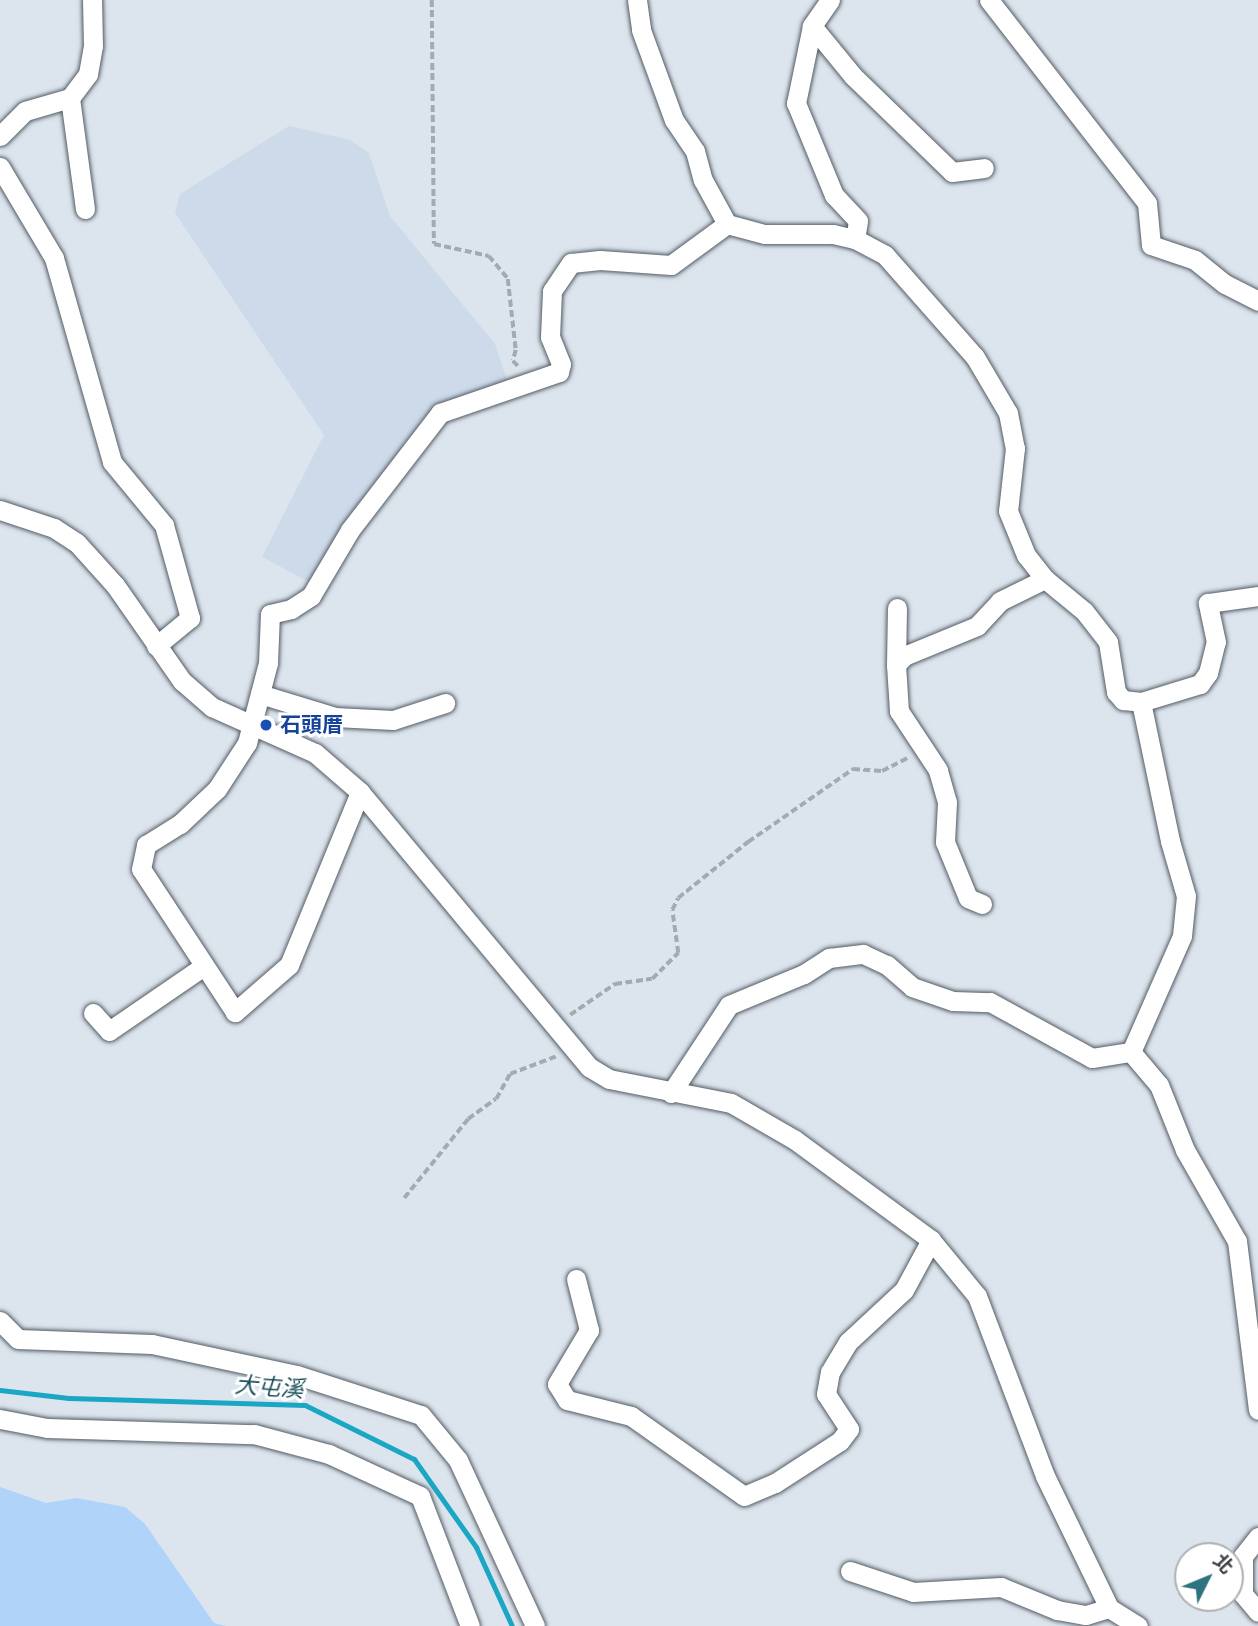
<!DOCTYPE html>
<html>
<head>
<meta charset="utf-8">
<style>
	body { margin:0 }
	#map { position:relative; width:1258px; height:1626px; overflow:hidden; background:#dce5ee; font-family:"Roboto Serif","Noto Sans TC",serif }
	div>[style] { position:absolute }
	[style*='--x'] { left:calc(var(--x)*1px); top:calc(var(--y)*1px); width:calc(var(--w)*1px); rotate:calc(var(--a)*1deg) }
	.built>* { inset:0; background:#cddae9 }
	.green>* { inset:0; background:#afd3f9 }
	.stream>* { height:5px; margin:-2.5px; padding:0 2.5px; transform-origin:2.5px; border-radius:2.5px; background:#1ba7c4 }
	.path>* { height:3.5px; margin-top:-1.75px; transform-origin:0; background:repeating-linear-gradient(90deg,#a3aab1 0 7px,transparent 0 10.5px) }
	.roads { filter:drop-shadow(0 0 2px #545b63) drop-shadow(0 0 2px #545b63) }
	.minor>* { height:19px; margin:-9.5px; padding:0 9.5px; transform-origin:9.5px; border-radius:9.5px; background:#fff }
	.dots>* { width:19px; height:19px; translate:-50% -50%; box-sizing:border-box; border:4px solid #fff; border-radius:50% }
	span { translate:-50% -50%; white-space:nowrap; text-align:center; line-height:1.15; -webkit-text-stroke:6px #fff; paint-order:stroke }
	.transit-label { font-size:21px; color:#164399; font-weight:700 }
	.left { translate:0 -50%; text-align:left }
	.water-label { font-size:23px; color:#1a4e5b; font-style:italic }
	.north { position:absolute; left:1174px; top:1542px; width:70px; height:70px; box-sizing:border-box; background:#fff; border:2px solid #b0b1b3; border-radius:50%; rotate:47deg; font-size:19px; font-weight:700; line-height:28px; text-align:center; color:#3a3d41 }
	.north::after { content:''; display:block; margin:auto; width:24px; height:32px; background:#2d7480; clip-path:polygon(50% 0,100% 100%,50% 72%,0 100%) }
</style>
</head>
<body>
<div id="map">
	<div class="built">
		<div style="clip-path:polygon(289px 126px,350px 140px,369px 153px,390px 216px,495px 344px,508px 383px,409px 436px,315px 585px,262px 557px,324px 435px,175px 213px,180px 194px)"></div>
	</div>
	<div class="green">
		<div style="clip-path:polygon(0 1487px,46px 1503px,77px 1498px,125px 1507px,145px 1524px,214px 1623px,226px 1626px,0 1626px)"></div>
	</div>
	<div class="stream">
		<div style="--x:0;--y:1390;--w:69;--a:6.6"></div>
		<div style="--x:69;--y:1398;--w:236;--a:1.7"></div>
		<div style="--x:305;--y:1405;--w:122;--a:26.4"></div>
		<div style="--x:414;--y:1459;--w:108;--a:54.8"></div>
		<div style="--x:476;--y:1547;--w:87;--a:65.5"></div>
	</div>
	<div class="path">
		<div style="--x:432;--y:0;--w:244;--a:89.5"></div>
		<div style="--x:434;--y:244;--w:56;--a:12.3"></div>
		<div style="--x:489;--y:256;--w:30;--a:50"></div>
		<div style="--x:508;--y:279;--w:71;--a:83.6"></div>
		<div style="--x:516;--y:350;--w:11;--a:105"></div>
		<div style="--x:513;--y:361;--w:8;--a:45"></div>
		<div style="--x:570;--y:1015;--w:55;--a:-34.6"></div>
		<div style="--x:615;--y:984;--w:37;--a:-8"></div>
		<div style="--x:652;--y:979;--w:37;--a:-45"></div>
		<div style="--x:678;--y:953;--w:43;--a:-97.9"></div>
		<div style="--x:672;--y:910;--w:13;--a:-63"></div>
		<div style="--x:678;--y:898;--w:90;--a:-38.7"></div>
		<div style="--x:748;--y:842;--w:128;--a:-34.8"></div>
		<div style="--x:853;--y:769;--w:29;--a:4"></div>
		<div style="--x:882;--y:771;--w:29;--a:-27"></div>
		<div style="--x:404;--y:1198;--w:102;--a:-51"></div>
		<div style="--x:468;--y:1119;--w:34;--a:-36"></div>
		<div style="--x:496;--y:1099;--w:29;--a:-61"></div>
		<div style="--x:510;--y:1074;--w:50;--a:-21"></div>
	</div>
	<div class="roads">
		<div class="minor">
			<div style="--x:637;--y:0;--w:30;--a:82"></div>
			<div style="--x:641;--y:30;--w:96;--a:69.9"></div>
			<div style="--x:674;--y:120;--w:37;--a:56"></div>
			<div style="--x:695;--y:151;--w:30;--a:75"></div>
			<div style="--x:703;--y:180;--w:50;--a:61.4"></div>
			<div style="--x:727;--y:224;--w:39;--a:15"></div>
			<div style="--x:765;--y:234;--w:68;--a:0"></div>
			<div style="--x:833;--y:234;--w:23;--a:13"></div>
			<div style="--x:855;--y:239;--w:34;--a:28"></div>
			<div style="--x:885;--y:255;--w:136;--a:48.6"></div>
			<div style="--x:975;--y:357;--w:65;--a:59.5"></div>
			<div style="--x:1008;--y:413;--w:36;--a:79"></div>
			<div style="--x:1015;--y:448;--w:63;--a:96.3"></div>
			<div style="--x:1008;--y:511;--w:48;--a:67.8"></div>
			<div style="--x:1026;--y:555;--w:31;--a:52"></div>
			<div style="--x:1045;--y:579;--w:50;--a:39.4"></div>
			<div style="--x:1084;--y:611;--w:39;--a:52"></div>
			<div style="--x:1108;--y:642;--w:51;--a:80.9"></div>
			<div style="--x:1116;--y:692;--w:11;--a:49"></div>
			<div style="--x:1123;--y:700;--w:18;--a:6"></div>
			<div style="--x:1141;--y:702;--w:142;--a:78.2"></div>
			<div style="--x:1170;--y:841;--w:57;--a:73.8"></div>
			<div style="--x:1186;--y:896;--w:40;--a:95.7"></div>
			<div style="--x:1182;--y:936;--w:127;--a:113.7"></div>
			<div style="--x:830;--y:0;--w:32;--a:125"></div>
			<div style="--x:812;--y:26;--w:79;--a:101.7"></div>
			<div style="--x:796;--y:103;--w:100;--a:67.6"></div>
			<div style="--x:834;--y:195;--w:35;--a:47"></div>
			<div style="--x:858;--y:221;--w:18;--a:99"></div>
			<div style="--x:989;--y:0;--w:257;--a:52.1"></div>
			<div style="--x:1147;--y:203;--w:42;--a:84.6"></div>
			<div style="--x:1151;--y:245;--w:46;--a:18.8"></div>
			<div style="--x:1195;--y:260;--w:38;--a:39"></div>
			<div style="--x:1225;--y:284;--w:37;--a:27"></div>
			<div style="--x:812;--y:26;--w:65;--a:50.6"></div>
			<div style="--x:853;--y:76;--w:138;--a:44.1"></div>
			<div style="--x:952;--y:172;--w:32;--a:-7"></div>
			<div style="--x:70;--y:98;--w:112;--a:82.3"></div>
			<div style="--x:0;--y:136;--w:35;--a:-45"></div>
			<div style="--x:25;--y:111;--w:47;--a:-16.1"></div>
			<div style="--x:70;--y:98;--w:30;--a:-53"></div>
			<div style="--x:88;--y:74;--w:28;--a:-80"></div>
			<div style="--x:93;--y:46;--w:46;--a:-91.2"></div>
			<div style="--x:0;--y:167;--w:106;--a:59.3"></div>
			<div style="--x:54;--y:258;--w:212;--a:74.1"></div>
			<div style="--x:112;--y:462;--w:82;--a:50.5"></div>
			<div style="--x:164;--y:525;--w:97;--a:74.4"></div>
			<div style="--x:190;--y:618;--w:44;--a:140.5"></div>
			<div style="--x:0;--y:510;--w:57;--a:18.4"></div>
			<div style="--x:54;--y:528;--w:27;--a:33"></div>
			<div style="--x:77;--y:543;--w:57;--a:47.9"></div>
			<div style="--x:115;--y:585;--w:117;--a:55.1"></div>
			<div style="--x:182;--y:681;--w:40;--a:41"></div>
			<div style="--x:212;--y:707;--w:113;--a:24.1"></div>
			<div style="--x:315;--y:753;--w:60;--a:40.9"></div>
			<div style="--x:360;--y:792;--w:358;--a:50.2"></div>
			<div style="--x:589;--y:1067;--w:23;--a:31"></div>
			<div style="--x:609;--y:1079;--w:124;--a:11.1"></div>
			<div style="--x:731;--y:1103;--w:74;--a:30"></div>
			<div style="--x:795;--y:1140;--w:169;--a:36.3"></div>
			<div style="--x:931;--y:1240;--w:72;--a:50.6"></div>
			<div style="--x:977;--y:1296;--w:192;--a:69.3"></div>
			<div style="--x:1045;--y:1476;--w:147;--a:64.1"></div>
			<div style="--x:1109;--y:1608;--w:34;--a:32"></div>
			<div style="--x:896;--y:665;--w:57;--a:-89"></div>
			<div style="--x:260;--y:694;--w:78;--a:17"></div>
			<div style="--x:335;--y:717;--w:58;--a:3"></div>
			<div style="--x:393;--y:720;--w:55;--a:-18.1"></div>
			<div style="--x:1141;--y:702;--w:62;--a:-17"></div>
			<div style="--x:1200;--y:684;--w:14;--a:-54"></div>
			<div style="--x:1208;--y:673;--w:32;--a:-76"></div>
			<div style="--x:1216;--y:642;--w:40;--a:-102"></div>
			<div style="--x:1208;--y:603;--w:50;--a:-8"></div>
			<div style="--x:360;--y:792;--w:187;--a:112.3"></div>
			<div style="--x:289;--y:965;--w:72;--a:139"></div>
			<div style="--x:235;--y:1012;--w:171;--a:-123.3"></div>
			<div style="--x:141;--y:869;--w:25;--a:-78"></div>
			<div style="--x:146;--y:845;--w:40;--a:-32"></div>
			<div style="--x:180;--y:824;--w:51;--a:-43.4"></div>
			<div style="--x:217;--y:789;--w:55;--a:-56.9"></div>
			<div style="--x:247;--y:743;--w:83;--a:-75.3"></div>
			<div style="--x:268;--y:663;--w:49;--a:-87.7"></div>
			<div style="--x:270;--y:614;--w:22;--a:-13"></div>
			<div style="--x:291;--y:609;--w:24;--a:-33"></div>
			<div style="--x:311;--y:596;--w:77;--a:-59.4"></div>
			<div style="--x:350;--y:530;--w:148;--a:-52.4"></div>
			<div style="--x:440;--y:413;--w:126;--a:-19"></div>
			<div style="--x:559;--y:372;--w:8;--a:-76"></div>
			<div style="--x:561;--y:364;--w:29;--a:-112"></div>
			<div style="--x:550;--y:337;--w:46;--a:-87.5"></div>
			<div style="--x:552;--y:291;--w:34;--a:-56"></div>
			<div style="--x:571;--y:263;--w:29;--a:-6"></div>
			<div style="--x:600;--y:260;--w:71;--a:4"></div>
			<div style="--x:671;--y:265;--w:69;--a:-36.2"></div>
			<div style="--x:982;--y:904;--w:15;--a:-157"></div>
			<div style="--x:968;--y:898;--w:61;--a:-112.3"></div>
			<div style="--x:945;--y:842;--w:40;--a:-87.1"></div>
			<div style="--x:947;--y:802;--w:33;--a:-106"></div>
			<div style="--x:938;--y:770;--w:71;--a:-123.5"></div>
			<div style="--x:899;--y:711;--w:46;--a:-93.7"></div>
			<div style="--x:896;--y:665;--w:12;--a:-48"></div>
			<div style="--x:904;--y:656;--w:79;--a:-22.3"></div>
			<div style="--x:977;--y:626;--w:34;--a:-47"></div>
			<div style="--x:1000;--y:601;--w:50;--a:-26.1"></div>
			<div style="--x:93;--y:1013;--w:24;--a:48"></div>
			<div style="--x:109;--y:1031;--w:115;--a:-34.4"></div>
			<div style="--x:671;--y:1093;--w:105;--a:-56.6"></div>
			<div style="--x:729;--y:1005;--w:81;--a:-22.5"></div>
			<div style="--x:804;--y:974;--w:30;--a:-33"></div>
			<div style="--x:829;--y:958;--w:34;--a:-7"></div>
			<div style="--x:863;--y:954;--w:26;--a:25"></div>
			<div style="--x:887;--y:965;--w:33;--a:41"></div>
			<div style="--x:912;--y:987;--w:43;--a:18.9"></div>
			<div style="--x:953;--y:1001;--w:37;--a:2"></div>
			<div style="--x:990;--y:1002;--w:116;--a:28.8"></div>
			<div style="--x:1092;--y:1058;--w:39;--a:-9"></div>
			<div style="--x:1131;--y:1052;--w:43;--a:49.7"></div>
			<div style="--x:1159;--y:1085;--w:70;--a:68.2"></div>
			<div style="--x:1185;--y:1150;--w:105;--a:60.3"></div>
			<div style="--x:1237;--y:1241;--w:170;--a:82.9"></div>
			<div style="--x:576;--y:1279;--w:53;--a:75.7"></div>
			<div style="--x:589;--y:1330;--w:63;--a:120.7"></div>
			<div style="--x:557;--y:1384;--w:19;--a:58"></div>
			<div style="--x:567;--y:1400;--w:66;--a:14"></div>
			<div style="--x:631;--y:1416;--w:138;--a:35.3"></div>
			<div style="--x:744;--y:1496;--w:34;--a:-23"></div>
			<div style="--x:775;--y:1483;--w:77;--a:-32.9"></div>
			<div style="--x:840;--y:1441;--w:15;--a:-53"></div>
			<div style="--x:849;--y:1429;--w:42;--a:-123.3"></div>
			<div style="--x:826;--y:1394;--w:22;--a:-80"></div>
			<div style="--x:830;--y:1372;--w:35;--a:-59"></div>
			<div style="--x:848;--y:1342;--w:76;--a:-42.9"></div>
			<div style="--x:904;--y:1290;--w:57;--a:-61.6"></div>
			<div style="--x:0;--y:1321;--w:25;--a:45"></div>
			<div style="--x:18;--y:1339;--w:134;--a:2.1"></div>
			<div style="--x:152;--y:1344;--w:148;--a:12.1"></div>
			<div style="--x:297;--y:1375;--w:130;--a:17.9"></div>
			<div style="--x:421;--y:1415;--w:58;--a:50.6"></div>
			<div style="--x:458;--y:1460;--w:183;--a:65.1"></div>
			<div style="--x:0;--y:1419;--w:48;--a:10.8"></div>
			<div style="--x:47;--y:1428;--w:207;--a:1.7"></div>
			<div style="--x:254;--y:1434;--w:78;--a:14.9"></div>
			<div style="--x:329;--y:1454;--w:100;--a:24.8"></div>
			<div style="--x:420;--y:1496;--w:139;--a:69"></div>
			<div style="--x:1258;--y:1537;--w:24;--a:128"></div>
			<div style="--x:1243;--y:1556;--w:38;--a:90"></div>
			<div style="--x:1243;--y:1594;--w:23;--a:50"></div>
			<div style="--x:850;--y:1571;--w:66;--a:18.4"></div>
			<div style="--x:913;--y:1592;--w:88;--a:-3.3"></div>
			<div style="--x:1001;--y:1587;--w:61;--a:22.3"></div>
			<div style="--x:1057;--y:1610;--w:29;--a:10"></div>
			<div style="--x:1086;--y:1615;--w:24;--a:-17"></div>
		</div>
	</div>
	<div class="dots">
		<div style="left:266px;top:725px;background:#1a4fb4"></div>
	</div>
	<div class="transit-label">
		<span class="left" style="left:280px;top:725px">石頭厝</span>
	</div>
	<div class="water-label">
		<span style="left:269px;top:1388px;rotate:4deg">大屯溪</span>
	</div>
	<div class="north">北</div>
</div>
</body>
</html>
